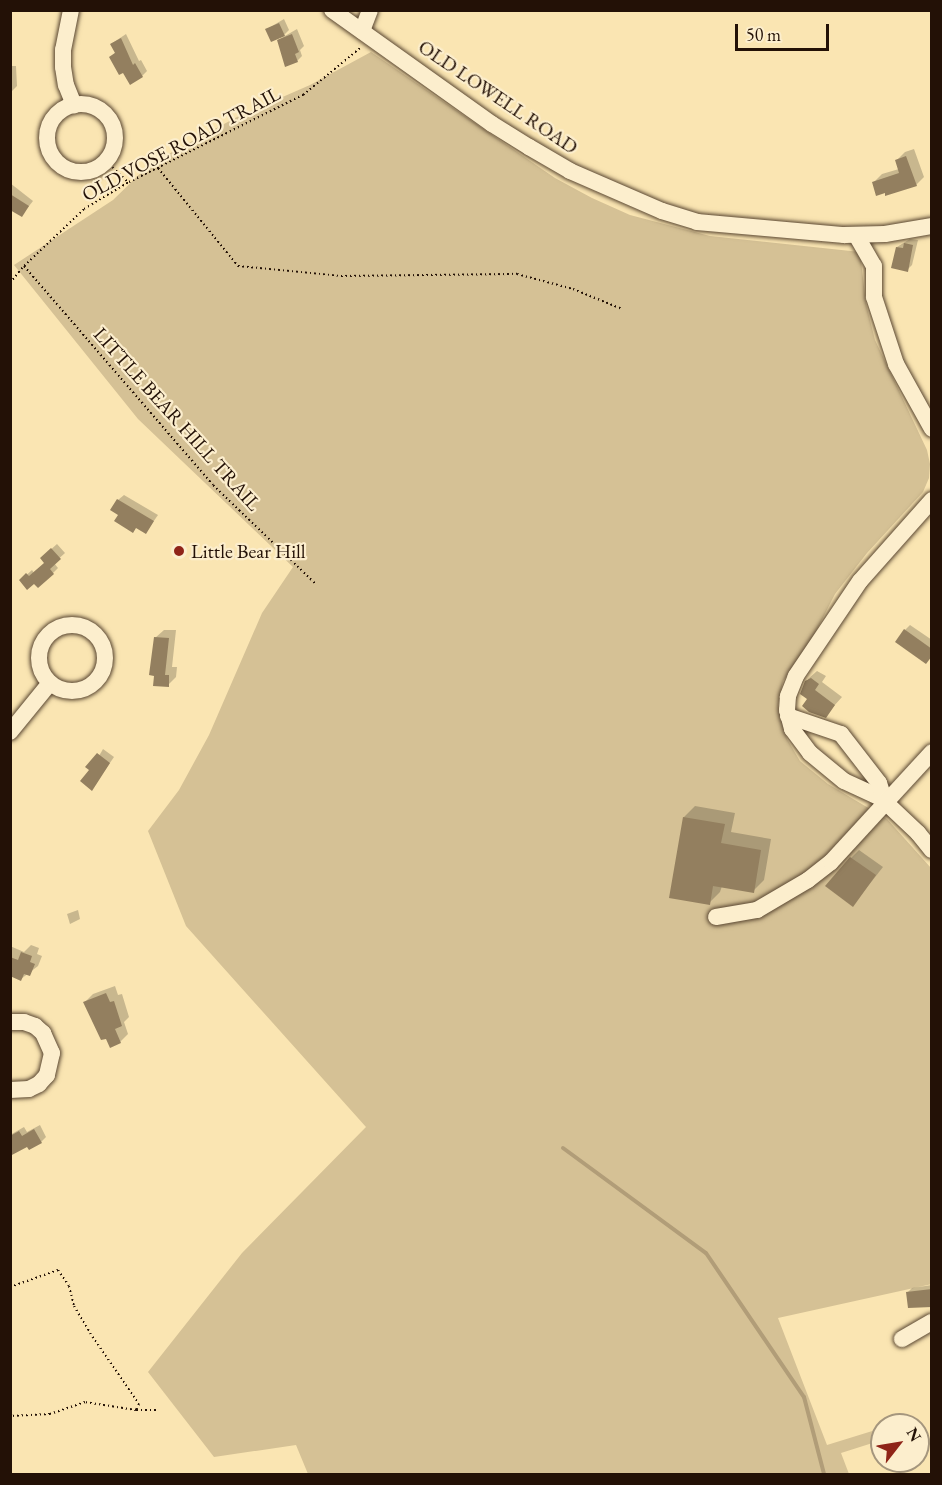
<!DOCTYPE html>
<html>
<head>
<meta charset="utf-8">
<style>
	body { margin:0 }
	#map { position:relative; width:942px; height:1485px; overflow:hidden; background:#fae5b2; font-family:"EB Garamond",serif }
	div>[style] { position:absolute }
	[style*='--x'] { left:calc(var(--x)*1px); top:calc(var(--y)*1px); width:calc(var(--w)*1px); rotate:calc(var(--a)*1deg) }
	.green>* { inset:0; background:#d5c195 }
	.shadow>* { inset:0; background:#0003 }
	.stream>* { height:4px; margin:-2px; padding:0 2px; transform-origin:2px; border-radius:2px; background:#b19d78 }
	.building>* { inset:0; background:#937f5f }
	.path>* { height:2px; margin-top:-1px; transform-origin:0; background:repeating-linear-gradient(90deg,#231106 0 1.5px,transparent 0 4.5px) }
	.roads { filter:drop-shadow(0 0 2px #594631) drop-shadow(0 0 2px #594631) }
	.minor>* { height:16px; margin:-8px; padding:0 8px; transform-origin:8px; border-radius:8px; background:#fceecd }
	.minor>.ring { margin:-8px; padding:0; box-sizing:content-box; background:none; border:16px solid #fceecd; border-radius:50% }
	.dots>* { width:16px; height:16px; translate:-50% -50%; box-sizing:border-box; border:3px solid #fceecd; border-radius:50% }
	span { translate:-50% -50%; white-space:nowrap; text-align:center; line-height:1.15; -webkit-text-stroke:4.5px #fceecd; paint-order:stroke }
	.street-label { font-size:20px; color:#231106 }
	.poi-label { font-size:20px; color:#231106 }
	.left { translate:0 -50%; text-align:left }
	.frame { position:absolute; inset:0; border:12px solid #231106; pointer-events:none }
	.north { position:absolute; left:870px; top:1413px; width:60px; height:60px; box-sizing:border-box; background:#fceecd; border:2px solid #a5967d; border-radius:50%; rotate:59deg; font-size:16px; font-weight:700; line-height:24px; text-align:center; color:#231106 }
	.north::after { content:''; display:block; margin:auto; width:21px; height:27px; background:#8f2418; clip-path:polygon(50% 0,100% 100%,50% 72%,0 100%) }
	.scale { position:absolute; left:735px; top:24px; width:94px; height:27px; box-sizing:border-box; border:3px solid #231106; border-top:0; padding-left:8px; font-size:18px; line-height:21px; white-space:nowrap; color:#231106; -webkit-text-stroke:4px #fceecd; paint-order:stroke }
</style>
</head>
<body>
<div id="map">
	<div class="green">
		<div style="clip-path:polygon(371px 52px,555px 178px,592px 198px,630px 215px,710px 236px,860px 252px,866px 304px,875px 340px,927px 450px,930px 464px,929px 478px,923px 492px,867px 553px,835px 594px,808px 647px,783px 681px,778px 705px,787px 739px,800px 761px,828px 784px,887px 819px,931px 868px,932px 1284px,778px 1318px,827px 1445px,882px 1428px,882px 1440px,841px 1453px,849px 1474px,308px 1474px,296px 1445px,214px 1457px,148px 1372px,242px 1253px,366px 1127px,186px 926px,148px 831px,179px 790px,209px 735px,262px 613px,293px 567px,138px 419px,14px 265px,113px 200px,150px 164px,237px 117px,310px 85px)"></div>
	</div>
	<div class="shadow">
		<div style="clip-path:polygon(284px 19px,289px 30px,284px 35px,267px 29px)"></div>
		<div style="clip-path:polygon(297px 29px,304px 46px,300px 50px,302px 56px,297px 61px,278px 40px)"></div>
		<div style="clip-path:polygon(126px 34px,139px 61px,141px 60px,147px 71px,142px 76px,110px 57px,116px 52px,111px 44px)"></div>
		<div style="clip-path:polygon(10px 66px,16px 66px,17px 86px,12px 91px,10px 103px)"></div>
		<div style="clip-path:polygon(914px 149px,924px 177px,916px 185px,874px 182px,882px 174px,899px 169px,897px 160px,905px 152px)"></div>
		<div style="clip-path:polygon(10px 183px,33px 201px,22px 215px,10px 208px)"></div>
		<div style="clip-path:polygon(910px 239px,918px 240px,912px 265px,907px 270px,897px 247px)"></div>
		<div style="clip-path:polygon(124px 495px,158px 515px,146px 532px,120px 514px,118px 500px)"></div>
		<div style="clip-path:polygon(57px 544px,65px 553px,54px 563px,58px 568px,53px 573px,38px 586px,34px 582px,21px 580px,32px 570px,34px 573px,46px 563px,47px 553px)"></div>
		<div style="clip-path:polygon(910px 625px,932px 640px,932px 655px,905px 630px)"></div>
		<div style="clip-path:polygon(164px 630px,176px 630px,172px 667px,177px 667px,176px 677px,168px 685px,155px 674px,155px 638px)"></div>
		<div style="clip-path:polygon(817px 671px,826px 676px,822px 682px,842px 697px,825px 716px,809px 699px,808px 679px)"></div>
		<div style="clip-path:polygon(103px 749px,114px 757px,92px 789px,91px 770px)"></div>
		<div style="clip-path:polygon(695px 806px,735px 813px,731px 832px,771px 839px,764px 880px,753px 891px,722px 886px,720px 892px,709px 903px,684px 817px)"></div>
		<div style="clip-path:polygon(859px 850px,883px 867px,853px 905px,851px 858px)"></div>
		<div style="clip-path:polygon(78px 910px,80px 919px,70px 924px,67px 914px)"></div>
		<div style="clip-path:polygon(31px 945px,39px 948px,37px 954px,42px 956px,38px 966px,21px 979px,10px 974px,10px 946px,24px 952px)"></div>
		<div style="clip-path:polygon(115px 986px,118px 995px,122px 994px,129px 1017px,124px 1022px,128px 1034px,120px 1042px,85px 1002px,93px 994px)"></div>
		<div style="clip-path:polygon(40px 1125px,46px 1137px,41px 1142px,27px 1145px,10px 1154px,10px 1135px,24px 1127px,27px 1132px)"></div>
		<div style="clip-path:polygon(932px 1285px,932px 1306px,907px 1293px,912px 1288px)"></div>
	</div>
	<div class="stream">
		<div style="--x:563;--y:1148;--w:177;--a:36.3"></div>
		<div style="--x:706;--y:1253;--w:174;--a:55.8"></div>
		<div style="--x:804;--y:1397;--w:80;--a:75.4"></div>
	</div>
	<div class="building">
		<div style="clip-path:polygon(279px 23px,285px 36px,271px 42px,265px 29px)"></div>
		<div style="clip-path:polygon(292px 34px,299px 52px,295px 54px,298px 62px,285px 67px,277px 40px)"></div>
		<div style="clip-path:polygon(121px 38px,133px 65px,135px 63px,143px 77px,130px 85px,123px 73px,119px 75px,109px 57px,115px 53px,110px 44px)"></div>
		<div style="clip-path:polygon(906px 156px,917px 186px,885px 196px,885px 193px,876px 196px,872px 182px,899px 173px,895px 160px)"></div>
		<div style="clip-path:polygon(10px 194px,29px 206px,22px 217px,10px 210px)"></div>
		<div style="clip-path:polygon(904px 243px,913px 245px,908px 272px,891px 268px,896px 247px,903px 248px)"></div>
		<div style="clip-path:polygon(117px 499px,154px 521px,146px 534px,136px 528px,133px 533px,114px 521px,118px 515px,110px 510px)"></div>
		<div style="clip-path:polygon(51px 548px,61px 559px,50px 569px,54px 574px,38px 588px,34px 584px,27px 590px,19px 580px,26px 573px,29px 576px,44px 563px,40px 558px)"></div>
		<div style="clip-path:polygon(904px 629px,932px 649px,932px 656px,926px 664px,895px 642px)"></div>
		<div style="clip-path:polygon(154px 637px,169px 638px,165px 675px,169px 675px,169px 687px,153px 686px,154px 676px,149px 675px)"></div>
		<div style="clip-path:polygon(811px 678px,819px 684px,815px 690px,835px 705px,826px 718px,809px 712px,802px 706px,807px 699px,800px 694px,805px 681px)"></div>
		<div style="clip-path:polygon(97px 753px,110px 763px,92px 791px,80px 781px,89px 770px,85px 767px)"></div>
		<div style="clip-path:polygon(683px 817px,725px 824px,721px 843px,761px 850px,754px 893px,713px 886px,710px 905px,669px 898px)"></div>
		<div style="clip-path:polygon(850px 857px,876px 875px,853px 907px,825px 886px)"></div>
		<div style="clip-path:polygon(21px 952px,32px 956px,30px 962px,35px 964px,30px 976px,24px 974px,21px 981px,10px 976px,10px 957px,18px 960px)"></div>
		<div style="clip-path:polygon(106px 993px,110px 1002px,114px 1001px,122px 1026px,115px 1029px,121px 1043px,110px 1048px,106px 1039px,101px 1040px,83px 1002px)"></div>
		<div style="clip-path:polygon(34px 1129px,42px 1143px,29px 1150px,27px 1147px,10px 1156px,10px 1136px,19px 1131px,22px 1136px)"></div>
		<div style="clip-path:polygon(932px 1289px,932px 1307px,908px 1308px,906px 1292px)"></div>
	</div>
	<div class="path">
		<div style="--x:106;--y:161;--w:30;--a:44"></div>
		<div style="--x:158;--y:168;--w:127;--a:50.8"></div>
		<div style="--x:238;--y:266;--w:103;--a:5.5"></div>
		<div style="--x:341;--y:276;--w:176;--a:-0.7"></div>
		<div style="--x:517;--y:274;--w:58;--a:15"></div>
		<div style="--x:573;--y:289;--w:53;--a:22.2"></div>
		<div style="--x:24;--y:266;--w:289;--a:49.2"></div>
		<div style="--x:213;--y:485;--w:143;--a:43.9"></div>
		<div style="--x:10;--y:283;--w:22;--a:-51"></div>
		<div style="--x:24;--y:266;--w:83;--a:-43.5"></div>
		<div style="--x:84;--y:209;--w:52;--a:-31"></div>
		<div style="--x:129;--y:182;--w:195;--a:-26.6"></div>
		<div style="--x:303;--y:95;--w:74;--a:-39.5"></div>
		<div style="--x:10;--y:1287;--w:51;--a:-19.5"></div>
		<div style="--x:58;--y:1270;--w:19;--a:55"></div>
		<div style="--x:69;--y:1286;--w:21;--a:76"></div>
		<div style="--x:74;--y:1306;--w:31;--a:59"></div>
		<div style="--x:90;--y:1333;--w:86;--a:55.4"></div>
		<div style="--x:139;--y:1404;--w:7;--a:117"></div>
		<div style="--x:136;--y:1410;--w:52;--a:-171.1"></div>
		<div style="--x:85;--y:1402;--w:37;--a:161"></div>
		<div style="--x:50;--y:1414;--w:40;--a:177.1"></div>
		<div style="--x:136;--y:1410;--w:22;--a:0"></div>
	</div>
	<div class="roads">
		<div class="minor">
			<div style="--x:71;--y:10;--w:41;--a:101.3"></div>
			<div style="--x:63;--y:50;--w:17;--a:90"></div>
			<div style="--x:63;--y:67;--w:18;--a:81"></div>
			<div style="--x:66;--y:85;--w:22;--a:68"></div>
			<div style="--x:332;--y:10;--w:196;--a:35.5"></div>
			<div style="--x:492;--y:124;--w:44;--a:31.9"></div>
			<div style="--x:529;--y:147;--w:48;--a:30.3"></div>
			<div style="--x:570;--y:171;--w:100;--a:23.5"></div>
			<div style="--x:662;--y:211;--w:37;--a:17"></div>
			<div style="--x:697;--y:222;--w:148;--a:5.1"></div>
			<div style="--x:844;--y:235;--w:41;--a:-1.4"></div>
			<div style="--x:885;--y:234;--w:48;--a:-9.7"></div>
			<div style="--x:362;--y:31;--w:22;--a:-69"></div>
			<div class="ring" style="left:47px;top:104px;width:52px;height:52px"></div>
			<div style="--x:856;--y:235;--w:36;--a:60"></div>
			<div style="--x:874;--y:266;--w:31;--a:90"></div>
			<div style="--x:874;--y:297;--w:71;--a:71.8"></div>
			<div style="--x:896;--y:364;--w:74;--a:61"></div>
			<div style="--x:932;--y:500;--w:108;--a:131.6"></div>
			<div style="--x:860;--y:581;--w:115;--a:124"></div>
			<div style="--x:796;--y:676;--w:22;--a:112"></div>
			<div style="--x:788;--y:696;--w:14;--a:94"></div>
			<div style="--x:787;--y:710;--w:20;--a:75"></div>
			<div style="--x:792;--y:729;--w:30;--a:53"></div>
			<div style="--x:810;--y:753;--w:44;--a:39.5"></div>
			<div style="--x:844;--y:781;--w:41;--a:24.7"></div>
			<div style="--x:881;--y:798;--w:51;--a:43.4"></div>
			<div style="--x:918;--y:833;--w:22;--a:51"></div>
			<div class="ring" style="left:39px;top:625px;width:50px;height:50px"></div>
			<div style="--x:788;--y:716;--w:56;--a:18.8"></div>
			<div style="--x:841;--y:734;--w:62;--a:52.2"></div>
			<div style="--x:879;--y:783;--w:20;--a:72"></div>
			<div style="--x:10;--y:732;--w:63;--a:-50.8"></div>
			<div style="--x:716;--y:917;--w:42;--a:-9.7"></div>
			<div style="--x:757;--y:910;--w:59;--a:-30.5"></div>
			<div style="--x:808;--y:880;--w:29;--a:-38"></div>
			<div style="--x:831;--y:862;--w:149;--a:-47.4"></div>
			<div style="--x:10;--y:1022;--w:14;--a:0"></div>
			<div style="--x:24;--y:1022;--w:12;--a:20"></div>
			<div style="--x:35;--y:1026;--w:11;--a:41"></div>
			<div style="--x:43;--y:1033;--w:22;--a:66"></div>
			<div style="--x:52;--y:1053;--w:23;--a:103"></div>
			<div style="--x:47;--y:1075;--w:12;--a:132"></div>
			<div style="--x:39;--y:1084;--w:11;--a:153"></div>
			<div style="--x:29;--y:1089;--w:19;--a:177"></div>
			<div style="--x:902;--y:1339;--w:34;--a:-30"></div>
		</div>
	</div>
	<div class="dots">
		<div style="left:179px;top:551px;background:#8f2418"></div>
	</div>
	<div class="street-label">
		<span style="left:498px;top:97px;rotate:34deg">OLD LOWELL ROAD</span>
		<span style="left:181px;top:144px;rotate:-28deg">OLD VOSE ROAD TRAIL</span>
		<span style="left:177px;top:419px;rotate:48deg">LITTLE BEAR HILL TRAIL</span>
	</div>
	<div class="poi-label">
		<span class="left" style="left:191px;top:551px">Little Bear Hill</span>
	</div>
	<div class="frame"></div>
	<div class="north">N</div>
	<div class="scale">50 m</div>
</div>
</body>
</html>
